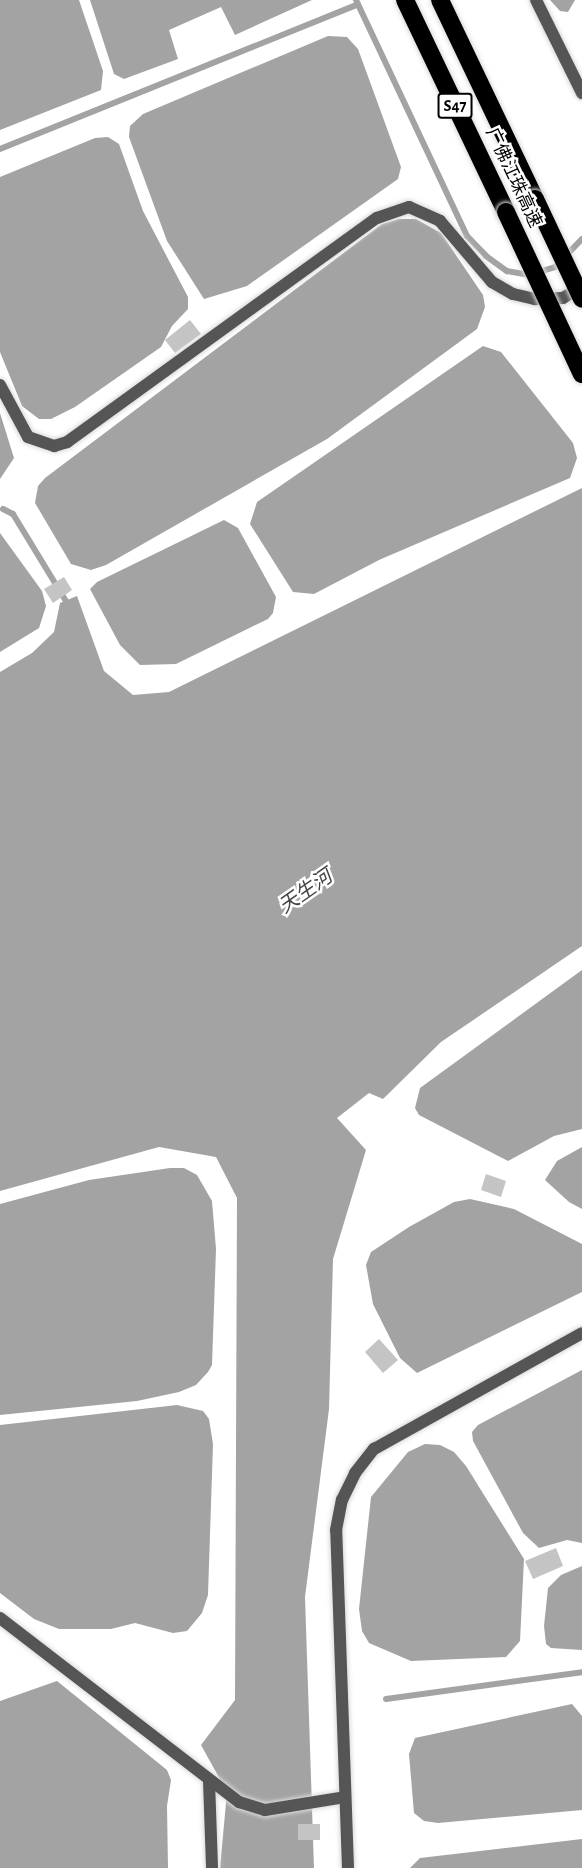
<!DOCTYPE html>
<html>
<head>
<meta charset="utf-8">
<style>
	body { margin:0 }
	#map { position:relative; width:582px; height:1868px; overflow:hidden; background:#fff; font-family:"Alegreya Sans","Noto Sans SC",sans-serif }
	div>[style] { position:absolute }
	[style*='--x'] { left:calc(var(--x)*1px); top:calc(var(--y)*1px); width:calc(var(--w)*1px); rotate:calc(var(--a)*1deg) }
	.water>* { inset:0; background:#a3a3a3 }
	.stream>* { height:6px; margin:-3px; padding:0 3px; transform-origin:3px; border-radius:3px; background:#a3a3a3 }
	.building>* { inset:0; background:#c4c4c4 }
	.roads { filter:drop-shadow(0 0 2px #dbdbdb) drop-shadow(0 0 2px #dbdbdb) }
	.minor>* { height:12px; margin:-6px; padding:0 6px; transform-origin:6px; border-radius:6px; background:#555 }
	.tertiary>* { height:12px; margin:-6px; padding:0 6px; transform-origin:6px; border-radius:6px; background:#555 }
	.motorway>* { height:18px; margin:-9px; padding:0 9px; transform-origin:9px; border-radius:9px; background:#000 }
	.bridges { filter:drop-shadow(0 0 2px #dbdbdb) drop-shadow(0 0 2px #dbdbdb) }
	.motorway-bridge>* { height:18px; margin:-9px; padding:0 9px; transform-origin:9px; border-radius:9px; background:#000 }
	span { translate:-50% -50%; white-space:nowrap; text-align:center; line-height:1.15; -webkit-text-stroke:5px #fff; paint-order:stroke }
	.shield-label span { padding:2px 4px; background:#fff; border:2px solid; border-radius:4px; -webkit-text-stroke-width:0 }
	.shield-label { font-size:16px; color:#000; font-weight:700 }
	.street-label { font-size:18px; color:#000 }
	.water-label { font-size:20px; color:#444; font-style:italic }
</style>
</head>
<body>
<div id="map">
	<div class="water">
		<div style="clip-path:polygon(0 0,79px 0,103px 71px,101px 90px,0 130px)"></div>
		<div style="clip-path:polygon(90px 0,312px 0,235px 35px,221px 7px,169px 30px,178px 59px,124px 79px,114px 74px)"></div>
		<div style="clip-path:polygon(550px 0,575px 0,568px 12px,560px 11px)"></div>
		<div style="clip-path:polygon(328px 36px,347px 37px,358px 49px,401px 167px,398px 179px,247px 286px,204px 299px,167px 241px,129px 137px,130px 126px,143px 114px)"></div>
		<div style="clip-path:polygon(108px 137px,119px 144px,143px 211px,188px 297px,188px 309px,172px 326px,161px 347px,75px 407px,51px 419px,39px 419px,22px 406px,0 352px,0 177px,95px 138px)"></div>
		<div style="clip-path:polygon(399px 219px,416px 219px,441px 233px,483px 295px,485px 307px,477px 329px,327px 439px,106px 565px,91px 570px,71px 564px,35px 503px,38px 486px,45px 478px,382px 224px)"></div>
		<div style="clip-path:polygon(483px 346px,501px 352px,573px 443px,577px 458px,570px 478px,379px 560px,314px 594px,293px 592px,250px 524px,257px 502px)"></div>
		<div style="clip-path:polygon(0 413px,14px 458px,0 479px)"></div>
		<div style="clip-path:polygon(582px 488px,582px 946px,441px 1042px,383px 1099px,369px 1093px,337px 1118px,366px 1150px,333px 1259px,329px 1409px,305px 1597px,314px 1868px,220px 1868px,227px 1792px,201px 1745px,235px 1700px,237px 1198px,216px 1157px,159px 1147px,0 1191px,0 672px,32px 653px,54px 632px,60px 603px,77px 596px,104px 671px,133px 695px,169px 692px)"></div>
		<div style="clip-path:polygon(224px 520px,238px 528px,276px 597px,273px 613px,268px 619px,176px 664px,140px 665px,120px 645px,90px 589px,97px 582px)"></div>
		<div style="clip-path:polygon(0 533px,42px 591px,46px 606px,39px 628px,0 652px)"></div>
		<div style="clip-path:polygon(582px 970px,582px 1129px,554px 1136px,508px 1161px,419px 1115px,415px 1108px,420px 1088px)"></div>
		<div style="clip-path:polygon(582px 1147px,582px 1209px,569px 1202px,545px 1180px,557px 1161px)"></div>
		<div style="clip-path:polygon(170px 1168px,184px 1168px,197px 1175px,212px 1201px,216px 1249px,212px 1365px,208px 1372px,196px 1385px,179px 1392px,137px 1401px,0 1415px,0 1204px,89px 1180px)"></div>
		<div style="clip-path:polygon(470px 1199px,514px 1209px,582px 1244px,582px 1292px,417px 1373px,400px 1358px,373px 1304px,366px 1265px,371px 1252px,409px 1227px,454px 1202px)"></div>
		<div style="clip-path:polygon(582px 1370px,582px 1543px,567px 1540px,539px 1548px,523px 1533px,473px 1441px,472px 1432px,478px 1425px)"></div>
		<div style="clip-path:polygon(177px 1405px,203px 1411px,209px 1419px,213px 1444px,208px 1595px,202px 1613px,187px 1631px,173px 1633px,135px 1623px,111px 1629px,59px 1629px,34px 1619px,0 1593px,0 1425px)"></div>
		<div style="clip-path:polygon(425px 1444px,440px 1445px,454px 1452px,466px 1466px,524px 1559px,520px 1641px,506px 1657px,411px 1661px,369px 1643px,362px 1631px,359px 1609px,371px 1497px,408px 1452px)"></div>
		<div style="clip-path:polygon(582px 1566px,582px 1650px,551px 1648px,546px 1644px,544px 1626px,548px 1588px,561px 1575px)"></div>
		<div style="clip-path:polygon(57px 1681px,167px 1770px,171px 1780px,167px 1806px,168px 1868px,0 1868px,0 1701px)"></div>
		<div style="clip-path:polygon(572px 1704px,582px 1716px,582px 1810px,438px 1823px,424px 1821px,414px 1813px,409px 1754px,415px 1738px)"></div>
		<div style="clip-path:polygon(582px 1839px,582px 1868px,410px 1868px,420px 1858px)"></div>
	</div>
	<div class="stream">
		<div style="--x:356;--y:0;--w:261;--a:64.8"></div>
		<div style="--x:467;--y:236;--w:28;--a:46"></div>
		<div style="--x:486;--y:256;--w:26;--a:36"></div>
		<div style="--x:507;--y:271;--w:22;--a:10"></div>
		<div style="--x:529;--y:275;--w:27;--a:-17"></div>
		<div style="--x:555;--y:267;--w:39;--a:-46"></div>
		<div style="--x:0;--y:149;--w:386;--a:-22"></div>
		<div style="--x:3;--y:509;--w:11;--a:27"></div>
		<div style="--x:13;--y:514;--w:108;--a:58.7"></div>
		<div style="--x:386;--y:1699;--w:198;--a:-7.8"></div>
	</div>
	<div class="building">
		<div style="clip-path:polygon(190px 320px,201px 334px,175px 353px,165px 340px)"></div>
		<div style="clip-path:polygon(64px 577px,72px 590px,53px 603px,44px 589px)"></div>
		<div style="clip-path:polygon(486px 1174px,506px 1181px,501px 1197px,481px 1190px)"></div>
		<div style="clip-path:polygon(379px 1339px,398px 1360px,383px 1373px,365px 1352px)"></div>
		<div style="clip-path:polygon(556px 1548px,563px 1566px,533px 1579px,525px 1561px)"></div>
		<div style="clip-path:polygon(298px 1824px,320px 1824px,320px 1840px,298px 1840px)"></div>
	</div>
	<div class="roads">
		<div class="minor">
			<div style="--x:536;--y:0;--w:104;--a:63.7"></div>
			<div style="--x:0;--y:385;--w:59;--a:61.7"></div>
			<div style="--x:28;--y:437;--w:28;--a:19"></div>
			<div style="--x:54;--y:446;--w:14;--a:-17"></div>
			<div style="--x:67;--y:442;--w:382;--a:-35.9"></div>
			<div style="--x:377;--y:218;--w:34;--a:-19"></div>
			<div style="--x:409;--y:207;--w:34;--a:24"></div>
			<div style="--x:440;--y:221;--w:80;--a:49.6"></div>
			<div style="--x:492;--y:282;--w:24;--a:30"></div>
			<div style="--x:513;--y:294;--w:23;--a:13"></div>
			<div style="--x:535;--y:299;--w:28;--a:-2"></div>
			<div style="--x:563;--y:298;--w:22;--a:-32"></div>
			<div style="--x:209;--y:1781;--w:87;--a:88"></div>
		</div>
		<div class="tertiary">
			<div style="--x:0;--y:1618;--w:302;--a:37.6"></div>
			<div style="--x:239;--y:1802;--w:27;--a:17"></div>
			<div style="--x:265;--y:1810;--w:81;--a:-9.2"></div>
			<div style="--x:348;--y:1868;--w:338;--a:-92"></div>
			<div style="--x:336;--y:1530;--w:31;--a:-79"></div>
			<div style="--x:342;--y:1500;--w:30;--a:-64"></div>
			<div style="--x:355;--y:1473;--w:31;--a:-52"></div>
			<div style="--x:374;--y:1449;--w:238;--a:-29.1"></div>
		</div>
		<div class="motorway">
			<div style="--x:405;--y:0;--w:235;--a:64.5"></div>
			<div style="--x:440;--y:0;--w:221;--a:64.5"></div>
		</div>
	</div>
	<div class="bridges">
		<div class="motorway-bridge">
			<div style="--x:535;--y:199;--w:110;--a:64.8"></div>
			<div style="--x:506;--y:212;--w:179;--a:64.9"></div>
		</div>
	</div>
	<div class="shield-label">
		<span style="left:455px;top:106px">S47</span>
	</div>
	<div class="street-label">
		<span style="left:513px;top:178px;rotate:65deg">广佛江珠高速</span>
	</div>
	<div class="water-label">
		<span style="left:306px;top:892px;rotate:-35deg">天生河</span>
	</div>
</div>
</body>
</html>
